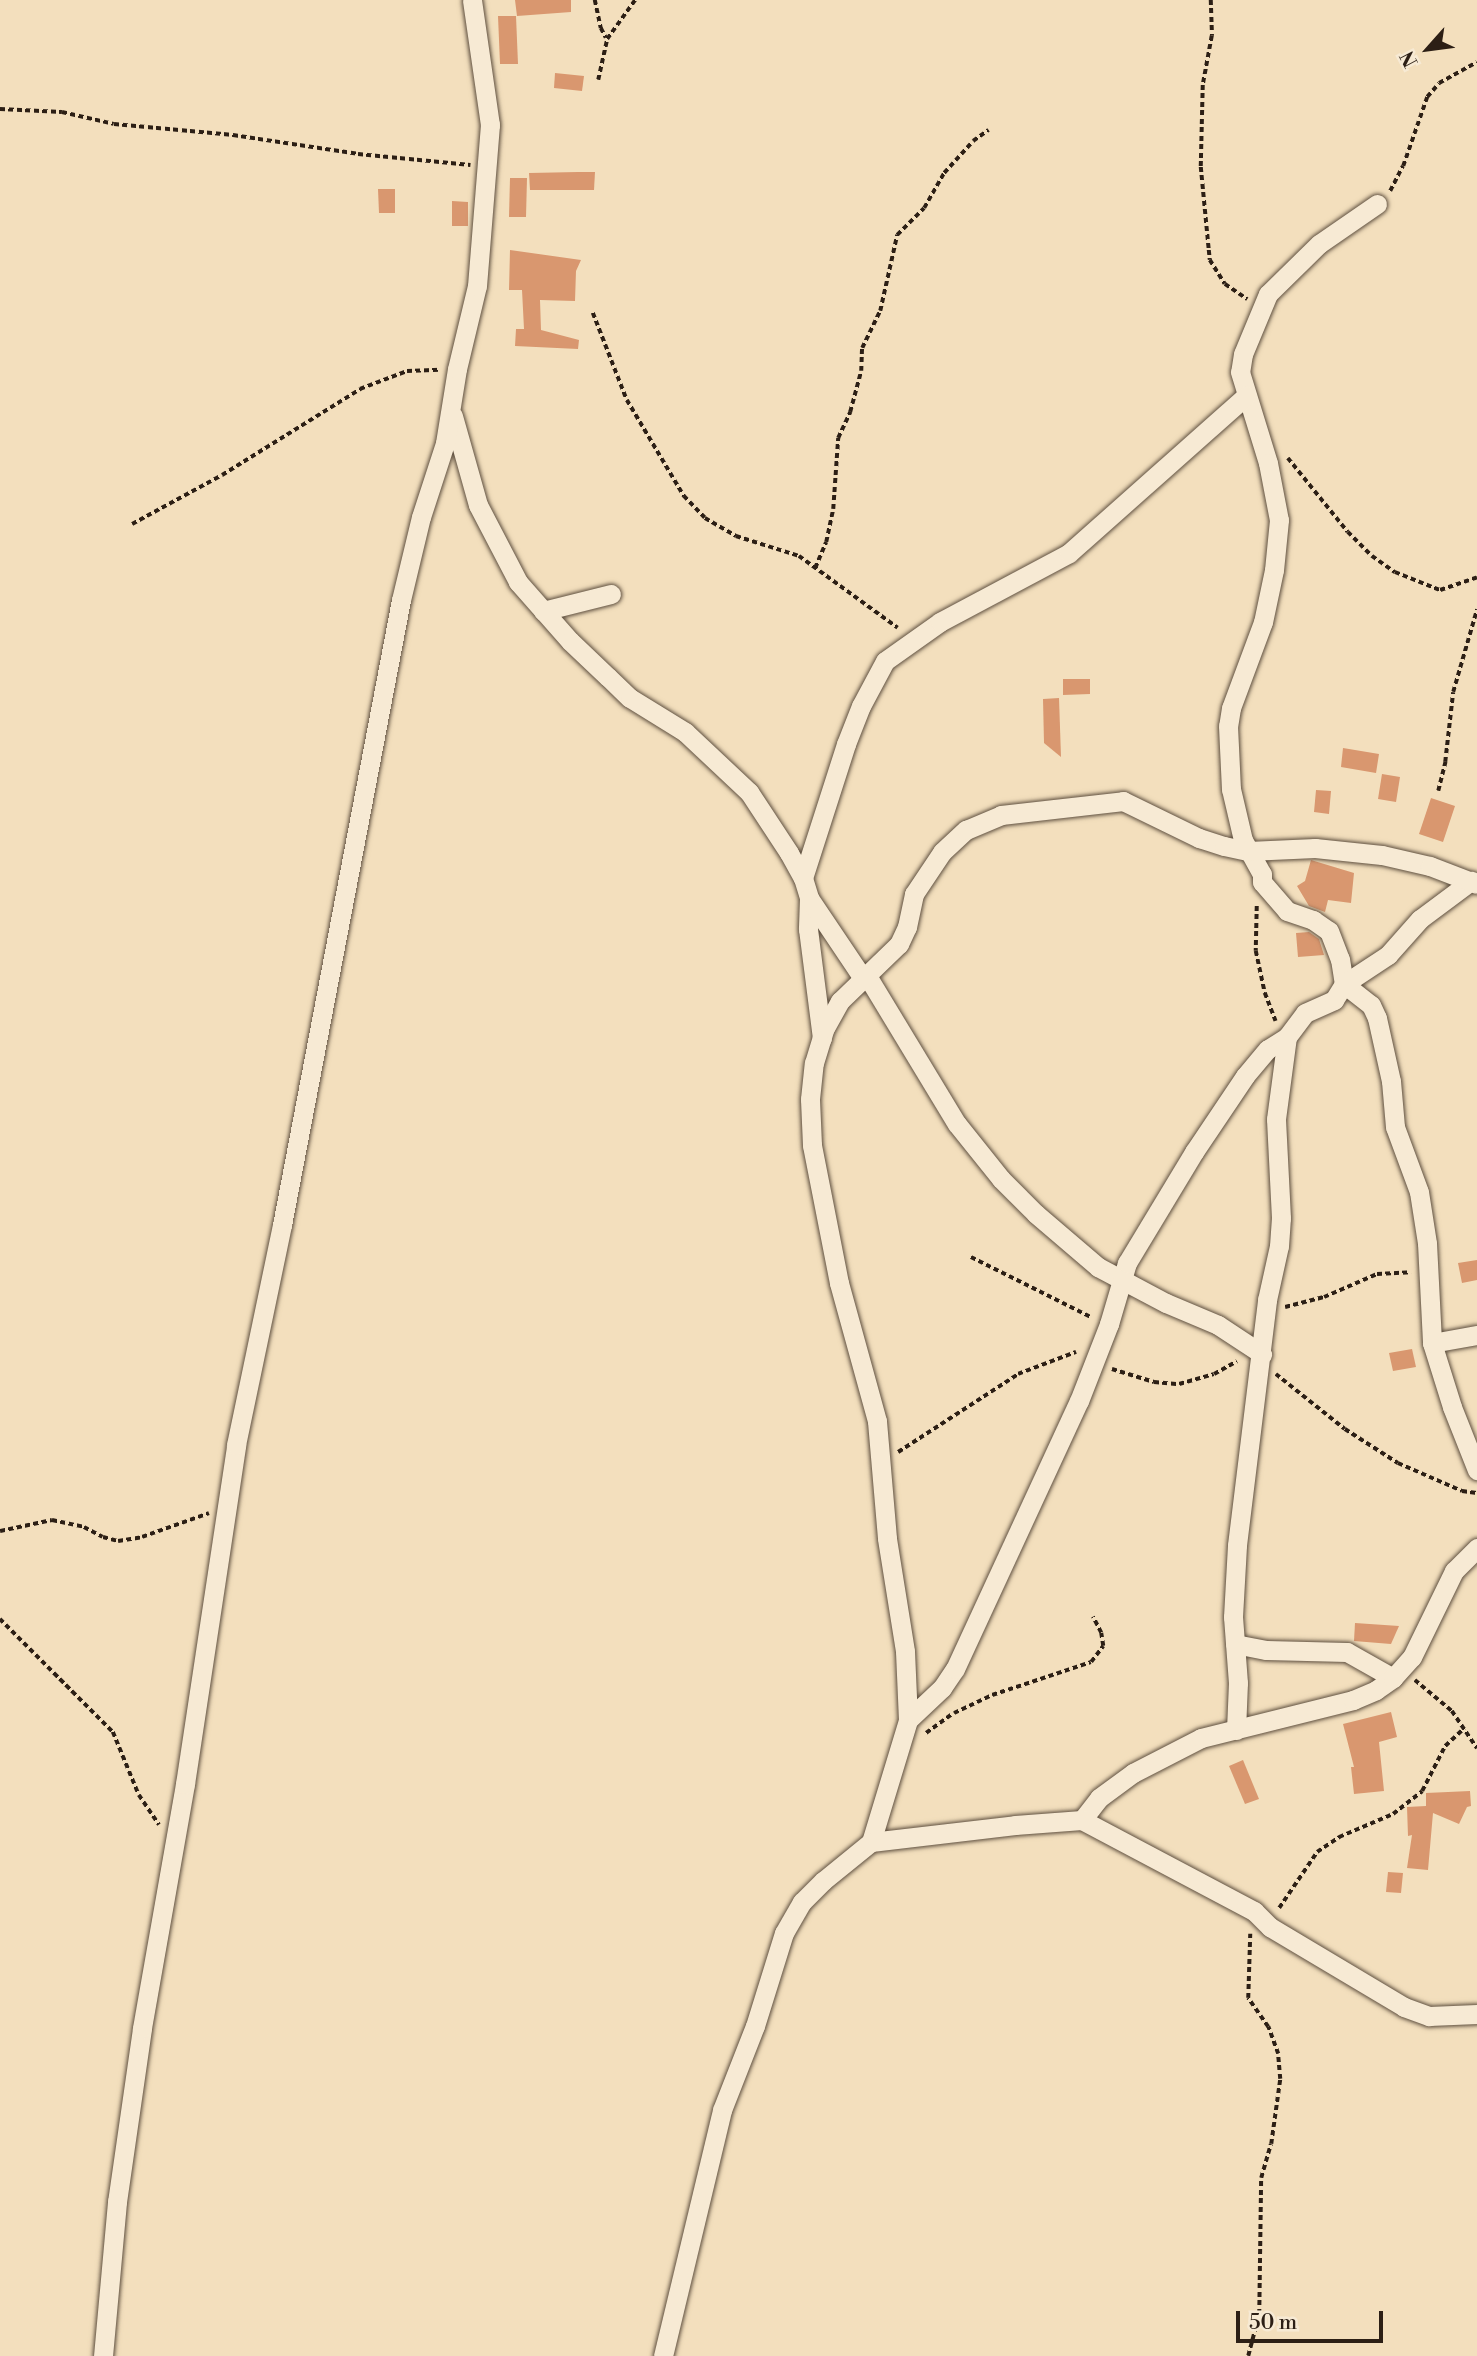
<!DOCTYPE html>
<html>
<head>
<meta charset="utf-8">
<style>
	body { margin:0 }
	#map { position:relative; width:1477px; height:2356px; overflow:hidden; background:#f3dfbd; font-family:"Libre Bodoni",serif }
	div>[style] { position:absolute }
	[style*='--x'] { left:calc(var(--x)*1px); top:calc(var(--y)*1px); width:calc(var(--w)*1px); rotate:calc(var(--a)*1deg) }
	.building>* { inset:0; background:#d9976f }
	.path>* { height:3.5px; margin-top:-1.75px; transform-origin:0; background:repeating-linear-gradient(90deg,#2c1f15 0 5px,transparent 0 8.5px) }
	.roads { filter:drop-shadow(0 0 2px #5e4f3f) drop-shadow(0 0 2px #5e4f3f) }
	.minor>* { height:19px; margin:-9.5px; padding:0 9.5px; transform-origin:9.5px; border-radius:9.5px; background:#f7ead4 }
	span { translate:-50% -50%; white-space:nowrap; text-align:center; line-height:1.15; -webkit-text-stroke:5px #f7ead4; paint-order:stroke }
	.north { position:absolute; left:1393px; top:14px; width:70px; height:70px; -webkit-text-stroke:5px #f7ead4; paint-order:stroke; rotate:242deg; font-size:19px; font-weight:700; line-height:28px; text-align:center; color:#2c1f15 }
	.north::after { content:''; display:block; margin:auto; width:24px; height:32px; background:#2c1f15; clip-path:polygon(50% 0,100% 100%,50% 72%,0 100%) }
	.scale { position:absolute; left:1236px; top:2311px; width:147px; height:32px; box-sizing:border-box; border:4px solid #2c1f15; border-top:0; padding-left:9px; font-size:21px; line-height:24px; white-space:nowrap; color:#2c1f15; -webkit-text-stroke:5px #f7ead4; paint-order:stroke }
</style>
</head>
<body>
<div id="map">
	<div class="building">
		<div style="clip-path:polygon(515px 0,571px 0,571px 12px,517px 16px)"></div>
		<div style="clip-path:polygon(498px 16px,516px 16px,518px 64px,500px 64px)"></div>
		<div style="clip-path:polygon(555px 73px,584px 76px,582px 91px,554px 88px)"></div>
		<div style="clip-path:polygon(578px 172px,595px 172px,594px 190px,530px 190px,529px 173px)"></div>
		<div style="clip-path:polygon(510px 178px,527px 178px,526px 217px,509px 217px)"></div>
		<div style="clip-path:polygon(378px 189px,395px 189px,395px 213px,379px 213px)"></div>
		<div style="clip-path:polygon(452px 201px,468px 202px,468px 226px,452px 226px)"></div>
		<div style="clip-path:polygon(510px 250px,581px 260px,576px 271px,575px 301px,540px 300px,541px 330px,579px 340px,578px 349px,515px 346px,516px 329px,524px 329px,522px 290px,509px 290px)"></div>
		<div style="clip-path:polygon(1063px 679px,1090px 679px,1090px 694px,1063px 695px)"></div>
		<div style="clip-path:polygon(1059px 698px,1061px 757px,1044px 743px,1043px 699px)"></div>
		<div style="clip-path:polygon(1343px 748px,1379px 754px,1376px 773px,1341px 767px)"></div>
		<div style="clip-path:polygon(1382px 774px,1400px 777px,1396px 802px,1378px 799px)"></div>
		<div style="clip-path:polygon(1316px 790px,1331px 791px,1329px 814px,1314px 812px)"></div>
		<div style="clip-path:polygon(1431px 798px,1455px 806px,1443px 842px,1419px 834px)"></div>
		<div style="clip-path:polygon(1311px 860px,1354px 873px,1351px 903px,1328px 900px,1325px 912px,1309px 906px,1297px 886px,1305px 881px)"></div>
		<div style="clip-path:polygon(1309px 932px,1319px 939px,1324px 955px,1298px 957px,1296px 933px)"></div>
		<div style="clip-path:polygon(1477px 1260px,1477px 1280px,1462px 1283px,1458px 1263px)"></div>
		<div style="clip-path:polygon(1412px 1349px,1416px 1367px,1393px 1371px,1389px 1353px)"></div>
		<div style="clip-path:polygon(1355px 1623px,1399px 1626px,1391px 1644px,1354px 1641px)"></div>
		<div style="clip-path:polygon(1391px 1712px,1397px 1737px,1379px 1742px,1384px 1791px,1354px 1794px,1351px 1767px,1354px 1767px,1343px 1724px)"></div>
		<div style="clip-path:polygon(1243px 1760px,1259px 1799px,1245px 1804px,1229px 1766px)"></div>
		<div style="clip-path:polygon(1470px 1791px,1471px 1806px,1467px 1807px,1459px 1824px,1433px 1813px,1428px 1870px,1407px 1868px,1412px 1835px,1408px 1836px,1407px 1807px,1426px 1806px,1426px 1793px)"></div>
		<div style="clip-path:polygon(1388px 1872px,1403px 1873px,1401px 1893px,1386px 1892px)"></div>
	</div>
	<div class="path">
		<div style="--x:595;--y:0;--w:29;--a:78"></div>
		<div style="--x:601;--y:28;--w:11;--a:63"></div>
		<div style="--x:1211;--y:0;--w:36;--a:88"></div>
		<div style="--x:1212;--y:36;--w:50;--a:100.4"></div>
		<div style="--x:1203;--y:85;--w:82;--a:91.4"></div>
		<div style="--x:1201;--y:167;--w:83;--a:84.5"></div>
		<div style="--x:1209;--y:250;--w:10;--a:84"></div>
		<div style="--x:1210;--y:260;--w:28;--a:58"></div>
		<div style="--x:1225;--y:284;--w:27;--a:34"></div>
		<div style="--x:598;--y:80;--w:42;--a:-77.6"></div>
		<div style="--x:607;--y:39;--w:48;--a:-54.3"></div>
		<div style="--x:0;--y:109;--w:62;--a:2.8"></div>
		<div style="--x:62;--y:112;--w:53;--a:13"></div>
		<div style="--x:114;--y:124;--w:120;--a:5.3"></div>
		<div style="--x:233;--y:135;--w:126;--a:8.6"></div>
		<div style="--x:358;--y:154;--w:113;--a:5.6"></div>
		<div style="--x:1390;--y:191;--w:28;--a:-63"></div>
		<div style="--x:1403;--y:166;--w:73;--a:-70.8"></div>
		<div style="--x:1427;--y:97;--w:18;--a:-49"></div>
		<div style="--x:1439;--y:83;--w:43;--a:-28.9"></div>
		<div style="--x:593;--y:313;--w:93;--a:68.7"></div>
		<div style="--x:627;--y:400;--w:112;--a:59.3"></div>
		<div style="--x:684;--y:496;--w:30;--a:46"></div>
		<div style="--x:705;--y:518;--w:36;--a:30"></div>
		<div style="--x:736;--y:536;--w:66;--a:17.6"></div>
		<div style="--x:799;--y:556;--w:122;--a:36"></div>
		<div style="--x:1288;--y:458;--w:95;--a:51"></div>
		<div style="--x:1348;--y:532;--w:34;--a:45"></div>
		<div style="--x:1372;--y:556;--w:28;--a:35"></div>
		<div style="--x:1395;--y:572;--w:48;--a:21.8"></div>
		<div style="--x:1440;--y:590;--w:39;--a:-19"></div>
		<div style="--x:132;--y:524;--w:102;--a:-28.6"></div>
		<div style="--x:222;--y:475;--w:163;--a:-31.9"></div>
		<div style="--x:360;--y:389;--w:50;--a:-21"></div>
		<div style="--x:407;--y:371;--w:33;--a:-2"></div>
		<div style="--x:815;--y:568;--w:28;--a:-67"></div>
		<div style="--x:826;--y:542;--w:34;--a:-78"></div>
		<div style="--x:833;--y:509;--w:71;--a:-86"></div>
		<div style="--x:838;--y:438;--w:29;--a:-65"></div>
		<div style="--x:850;--y:412;--w:42;--a:-75"></div>
		<div style="--x:861;--y:371;--w:23;--a:-88"></div>
		<div style="--x:862;--y:348;--w:41;--a:-64.1"></div>
		<div style="--x:880;--y:311;--w:78;--a:-77.4"></div>
		<div style="--x:897;--y:235;--w:38;--a:-45"></div>
		<div style="--x:924;--y:208;--w:40;--a:-60.3"></div>
		<div style="--x:944;--y:173;--w:43;--a:-47.8"></div>
		<div style="--x:973;--y:141;--w:19;--a:-36"></div>
		<div style="--x:1438;--y:791;--w:30;--a:-76"></div>
		<div style="--x:1445;--y:762;--w:70;--a:-83.5"></div>
		<div style="--x:1453;--y:692;--w:86;--a:-73.9"></div>
		<div style="--x:1257;--y:906;--w:45;--a:91.3"></div>
		<div style="--x:1256;--y:951;--w:43;--a:77.9"></div>
		<div style="--x:1265;--y:993;--w:30;--a:69"></div>
		<div style="--x:971;--y:1257;--w:134;--a:26.6"></div>
		<div style="--x:1285;--y:1307;--w:40;--a:-14.4"></div>
		<div style="--x:1324;--y:1297;--w:58;--a:-23.5"></div>
		<div style="--x:1377;--y:1274;--w:34;--a:-3"></div>
		<div style="--x:1112;--y:1369;--w:44;--a:17.2"></div>
		<div style="--x:1154;--y:1382;--w:25;--a:5"></div>
		<div style="--x:1179;--y:1384;--w:36;--a:-16"></div>
		<div style="--x:1214;--y:1374;--w:26;--a:-29"></div>
		<div style="--x:1276;--y:1374;--w:88;--a:38.6"></div>
		<div style="--x:1345;--y:1429;--w:63;--a:32.7"></div>
		<div style="--x:1398;--y:1463;--w:70;--a:23.6"></div>
		<div style="--x:1462;--y:1491;--w:15;--a:8"></div>
		<div style="--x:898;--y:1452;--w:143;--a:-33"></div>
		<div style="--x:1018;--y:1374;--w:62;--a:-20.8"></div>
		<div style="--x:0;--y:1531;--w:53;--a:-11.9"></div>
		<div style="--x:52;--y:1520;--w:33;--a:12"></div>
		<div style="--x:84;--y:1527;--w:21;--a:28"></div>
		<div style="--x:103;--y:1537;--w:16;--a:15"></div>
		<div style="--x:118;--y:1541;--w:24;--a:-9"></div>
		<div style="--x:142;--y:1537;--w:71;--a:-19.7"></div>
		<div style="--x:0;--y:1619;--w:160;--a:45"></div>
		<div style="--x:113;--y:1732;--w:68;--a:67.6"></div>
		<div style="--x:139;--y:1795;--w:36;--a:56"></div>
		<div style="--x:1415;--y:1680;--w:48;--a:40"></div>
		<div style="--x:1452;--y:1711;--w:45;--a:56"></div>
		<div style="--x:926;--y:1733;--w:34;--a:-36"></div>
		<div style="--x:954;--y:1713;--w:42;--a:-25.3"></div>
		<div style="--x:992;--y:1695;--w:104;--a:-18.4"></div>
		<div style="--x:1091;--y:1662;--w:20;--a:-53"></div>
		<div style="--x:1103;--y:1646;--w:13;--a:-99"></div>
		<div style="--x:1101;--y:1633;--w:18;--a:-117"></div>
		<div style="--x:1279;--y:1908;--w:68;--a:-55.8"></div>
		<div style="--x:1317;--y:1852;--w:27;--a:-34"></div>
		<div style="--x:1339;--y:1837;--w:59;--a:-23.1"></div>
		<div style="--x:1393;--y:1814;--w:37;--a:-38"></div>
		<div style="--x:1422;--y:1791;--w:51;--a:-62.9"></div>
		<div style="--x:1445;--y:1746;--w:26;--a:-43"></div>
		<div style="--x:1248;--y:2356;--w:43;--a:-75.3"></div>
		<div style="--x:1259;--y:2314;--w:136;--a:-89.2"></div>
		<div style="--x:1261;--y:2178;--w:35;--a:-74"></div>
		<div style="--x:1271;--y:2144;--w:66;--a:-82.1"></div>
		<div style="--x:1280;--y:2079;--w:25;--a:-95"></div>
		<div style="--x:1278;--y:2054;--w:29;--a:-110"></div>
		<div style="--x:1268;--y:2027;--w:35;--a:-125"></div>
		<div style="--x:1248;--y:1998;--w:64;--a:-88.2"></div>
	</div>
	<div class="roads">
		<div class="minor">
			<div style="--x:1377;--y:204;--w:70;--a:145.4"></div>
			<div style="--x:1319;--y:244;--w:71;--a:135.6"></div>
			<div style="--x:1268;--y:294;--w:65;--a:112.6"></div>
			<div style="--x:1243;--y:354;--w:18;--a:99"></div>
			<div style="--x:1240;--y:372;--w:95;--a:72.9"></div>
			<div style="--x:1268;--y:463;--w:58;--a:79.1"></div>
			<div style="--x:1279;--y:520;--w:50;--a:95.7"></div>
			<div style="--x:1274;--y:570;--w:53;--a:101.9"></div>
			<div style="--x:1263;--y:622;--w:92;--a:110.4"></div>
			<div style="--x:1231;--y:708;--w:18;--a:99"></div>
			<div style="--x:1228;--y:726;--w:63;--a:87.3"></div>
			<div style="--x:1231;--y:789;--w:52;--a:76.8"></div>
			<div style="--x:1243;--y:840;--w:39;--a:61"></div>
			<div style="--x:1262;--y:874;--w:8;--a:90"></div>
			<div style="--x:1262;--y:882;--w:38;--a:49"></div>
			<div style="--x:1287;--y:911;--w:28;--a:19"></div>
			<div style="--x:1313;--y:920;--w:19;--a:35"></div>
			<div style="--x:1329;--y:931;--w:30;--a:69"></div>
			<div style="--x:1340;--y:959;--w:25;--a:81"></div>
			<div style="--x:1344;--y:984;--w:34;--a:38"></div>
			<div style="--x:1371;--y:1005;--w:14;--a:65"></div>
			<div style="--x:1377;--y:1018;--w:65;--a:77.5"></div>
			<div style="--x:1391;--y:1081;--w:46;--a:85"></div>
			<div style="--x:1395;--y:1127;--w:69;--a:69.7"></div>
			<div style="--x:1419;--y:1192;--w:52;--a:81.1"></div>
			<div style="--x:1427;--y:1243;--w:100;--a:87.1"></div>
			<div style="--x:1432;--y:1343;--w:67;--a:72.6"></div>
			<div style="--x:1452;--y:1407;--w:68;--a:68.4"></div>
			<div style="--x:453;--y:416;--w:92;--a:74.3"></div>
			<div style="--x:478;--y:505;--w:87;--a:62.5"></div>
			<div style="--x:518;--y:582;--w:79;--a:48.6"></div>
			<div style="--x:570;--y:641;--w:52;--a:43.5"></div>
			<div style="--x:608;--y:677;--w:30;--a:44"></div>
			<div style="--x:630;--y:698;--w:65;--a:31.7"></div>
			<div style="--x:685;--y:732;--w:88;--a:43.2"></div>
			<div style="--x:749;--y:792;--w:73;--a:56.7"></div>
			<div style="--x:789;--y:853;--w:29;--a:61"></div>
			<div style="--x:803;--y:878;--w:21;--a:73"></div>
			<div style="--x:809;--y:898;--w:31;--a:92"></div>
			<div style="--x:808;--y:929;--w:110;--a:82.7"></div>
			<div style="--x:543;--y:611;--w:70;--a:-14"></div>
			<div style="--x:803;--y:878;--w:141;--a:-72.2"></div>
			<div style="--x:846;--y:744;--w:41;--a:-68.5"></div>
			<div style="--x:861;--y:706;--w:51;--a:-61.9"></div>
			<div style="--x:885;--y:661;--w:67;--a:-35.3"></div>
			<div style="--x:940;--y:622;--w:146;--a:-28.1"></div>
			<div style="--x:1069;--y:553;--w:237;--a:-41.6"></div>
			<div style="--x:809;--y:898;--w:95;--a:56.1"></div>
			<div style="--x:866;--y:974;--w:175;--a:58.8"></div>
			<div style="--x:957;--y:1124;--w:70;--a:51.3"></div>
			<div style="--x:1001;--y:1179;--w:49;--a:45"></div>
			<div style="--x:1036;--y:1214;--w:82;--a:40.5"></div>
			<div style="--x:1098;--y:1267;--w:77;--a:27.9"></div>
			<div style="--x:1166;--y:1303;--w:56;--a:22.9"></div>
			<div style="--x:1218;--y:1325;--w:53;--a:33.4"></div>
			<div style="--x:1432;--y:1343;--w:46;--a:-10.1"></div>
			<div style="--x:1235;--y:1644;--w:32;--a:11"></div>
			<div style="--x:1266;--y:1650;--w:81;--a:1.4"></div>
			<div style="--x:1347;--y:1652;--w:53;--a:29.5"></div>
			<div style="--x:908;--y:1720;--w:47;--a:-43.3"></div>
			<div style="--x:942;--y:1688;--w:23;--a:-56"></div>
			<div style="--x:955;--y:1669;--w:295;--a:-65.2"></div>
			<div style="--x:1079;--y:1401;--w:83;--a:-68.7"></div>
			<div style="--x:1109;--y:1324;--w:64;--a:-73.6"></div>
			<div style="--x:1127;--y:1263;--w:130;--a:-58.9"></div>
			<div style="--x:1194;--y:1152;--w:92;--a:-56.1"></div>
			<div style="--x:1245;--y:1076;--w:35;--a:-50"></div>
			<div style="--x:1268;--y:1049;--w:22;--a:-32"></div>
			<div style="--x:1287;--y:1037;--w:30;--a:-53"></div>
			<div style="--x:1305;--y:1013;--w:32;--a:-24"></div>
			<div style="--x:1334;--y:1000;--w:19;--a:-58"></div>
			<div style="--x:1344;--y:984;--w:53;--a:-33.4"></div>
			<div style="--x:1388;--y:955;--w:48;--a:-48.4"></div>
			<div style="--x:1420;--y:919;--w:64;--a:-36.7"></div>
			<div style="--x:1236;--y:1730;--w:47;--a:-87.6"></div>
			<div style="--x:1238;--y:1683;--w:66;--a:-94.3"></div>
			<div style="--x:1233;--y:1617;--w:72;--a:-86.8"></div>
			<div style="--x:1237;--y:1545;--w:247;--a:-83"></div>
			<div style="--x:1267;--y:1300;--w:55;--a:-77.5"></div>
			<div style="--x:1279;--y:1246;--w:28;--a:-86"></div>
			<div style="--x:1281;--y:1218;--w:99;--a:-92.9"></div>
			<div style="--x:1276;--y:1119;--w:83;--a:-82.4"></div>
			<div style="--x:1082;--y:1820;--w:28;--a:-52"></div>
			<div style="--x:1099;--y:1798;--w:42;--a:-36.3"></div>
			<div style="--x:1133;--y:1773;--w:76;--a:-27.2"></div>
			<div style="--x:1201;--y:1738;--w:157;--a:-14"></div>
			<div style="--x:1353;--y:1700;--w:25;--a:-23"></div>
			<div style="--x:1376;--y:1690;--w:21;--a:-35"></div>
			<div style="--x:1393;--y:1678;--w:28;--a:-48"></div>
			<div style="--x:1412;--y:1657;--w:96;--a:-64"></div>
			<div style="--x:1454;--y:1571;--w:33;--a:-45"></div>
			<div style="--x:871;--y:1842;--w:127;--a:-73.1"></div>
			<div style="--x:908;--y:1720;--w:69;--a:-92.5"></div>
			<div style="--x:905;--y:1651;--w:114;--a:-99.1"></div>
			<div style="--x:887;--y:1538;--w:117;--a:-94.9"></div>
			<div style="--x:877;--y:1421;--w:143;--a:-105.4"></div>
			<div style="--x:839;--y:1283;--w:141;--a:-101.1"></div>
			<div style="--x:812;--y:1145;--w:46;--a:-92.5"></div>
			<div style="--x:810;--y:1099;--w:36;--a:-84"></div>
			<div style="--x:814;--y:1063;--w:37;--a:-73"></div>
			<div style="--x:825;--y:1028;--w:31;--a:-61"></div>
			<div style="--x:840;--y:1001;--w:82;--a:-44"></div>
			<div style="--x:899;--y:944;--w:19;--a:-65"></div>
			<div style="--x:907;--y:927;--w:34;--a:-78"></div>
			<div style="--x:914;--y:894;--w:50;--a:-56.3"></div>
			<div style="--x:942;--y:852;--w:33;--a:-43"></div>
			<div style="--x:966;--y:830;--w:38;--a:-23"></div>
			<div style="--x:1001;--y:815;--w:123;--a:-6.5"></div>
			<div style="--x:1123;--y:801;--w:85;--a:26"></div>
			<div style="--x:1199;--y:838;--w:26;--a:18"></div>
			<div style="--x:1224;--y:846;--w:25;--a:12"></div>
			<div style="--x:1248;--y:851;--w:67;--a:-2.6"></div>
			<div style="--x:1315;--y:848;--w:67;--a:6"></div>
			<div style="--x:1382;--y:855;--w:49;--a:12.9"></div>
			<div style="--x:1430;--y:866;--w:50;--a:21"></div>
			<div style="--x:103;--y:2356;--w:155;--a:-84.8"></div>
			<div style="--x:117;--y:2202;--w:176;--a:-81.8"></div>
			<div style="--x:142;--y:2028;--w:248;--a:-80"></div>
			<div style="--x:185;--y:1784;--w:343;--a:-81.4"></div>
			<div style="--x:236;--y:1445;--w:225;--a:-78.2"></div>
			<div style="--x:282;--y:1225;--w:636;--a:-79.22"></div>
			<div style="--x:401;--y:600;--w:85;--a:-76.5"></div>
			<div style="--x:421;--y:517;--w:78;--a:-72"></div>
			<div style="--x:445;--y:443;--w:75;--a:-80.8"></div>
			<div style="--x:457;--y:369;--w:85;--a:-76.5"></div>
			<div style="--x:477;--y:286;--w:162;--a:-85.4"></div>
			<div style="--x:490;--y:125;--w:126;--a:-98.2"></div>
			<div style="--x:663;--y:2356;--w:253;--a:-76.5"></div>
			<div style="--x:722;--y:2110;--w:90;--a:-68.6"></div>
			<div style="--x:755;--y:2026;--w:97;--a:-72.7"></div>
			<div style="--x:784;--y:1933;--w:36;--a:-60"></div>
			<div style="--x:802;--y:1902;--w:30;--a:-45"></div>
			<div style="--x:823;--y:1881;--w:62;--a:-39.1"></div>
			<div style="--x:871;--y:1842;--w:145;--a:-6.7"></div>
			<div style="--x:1015;--y:1825;--w:67;--a:-4.3"></div>
			<div style="--x:1082;--y:1820;--w:195;--a:27.9"></div>
			<div style="--x:1254;--y:1911;--w:23;--a:45"></div>
			<div style="--x:1270;--y:1927;--w:156;--a:30.8"></div>
			<div style="--x:1404;--y:2007;--w:27;--a:20"></div>
			<div style="--x:1429;--y:2016;--w:48;--a:-2.4"></div>
		</div>
	</div>
	<div class="north">N</div>
	<div class="scale">50 m</div>
</div>
</body>
</html>
